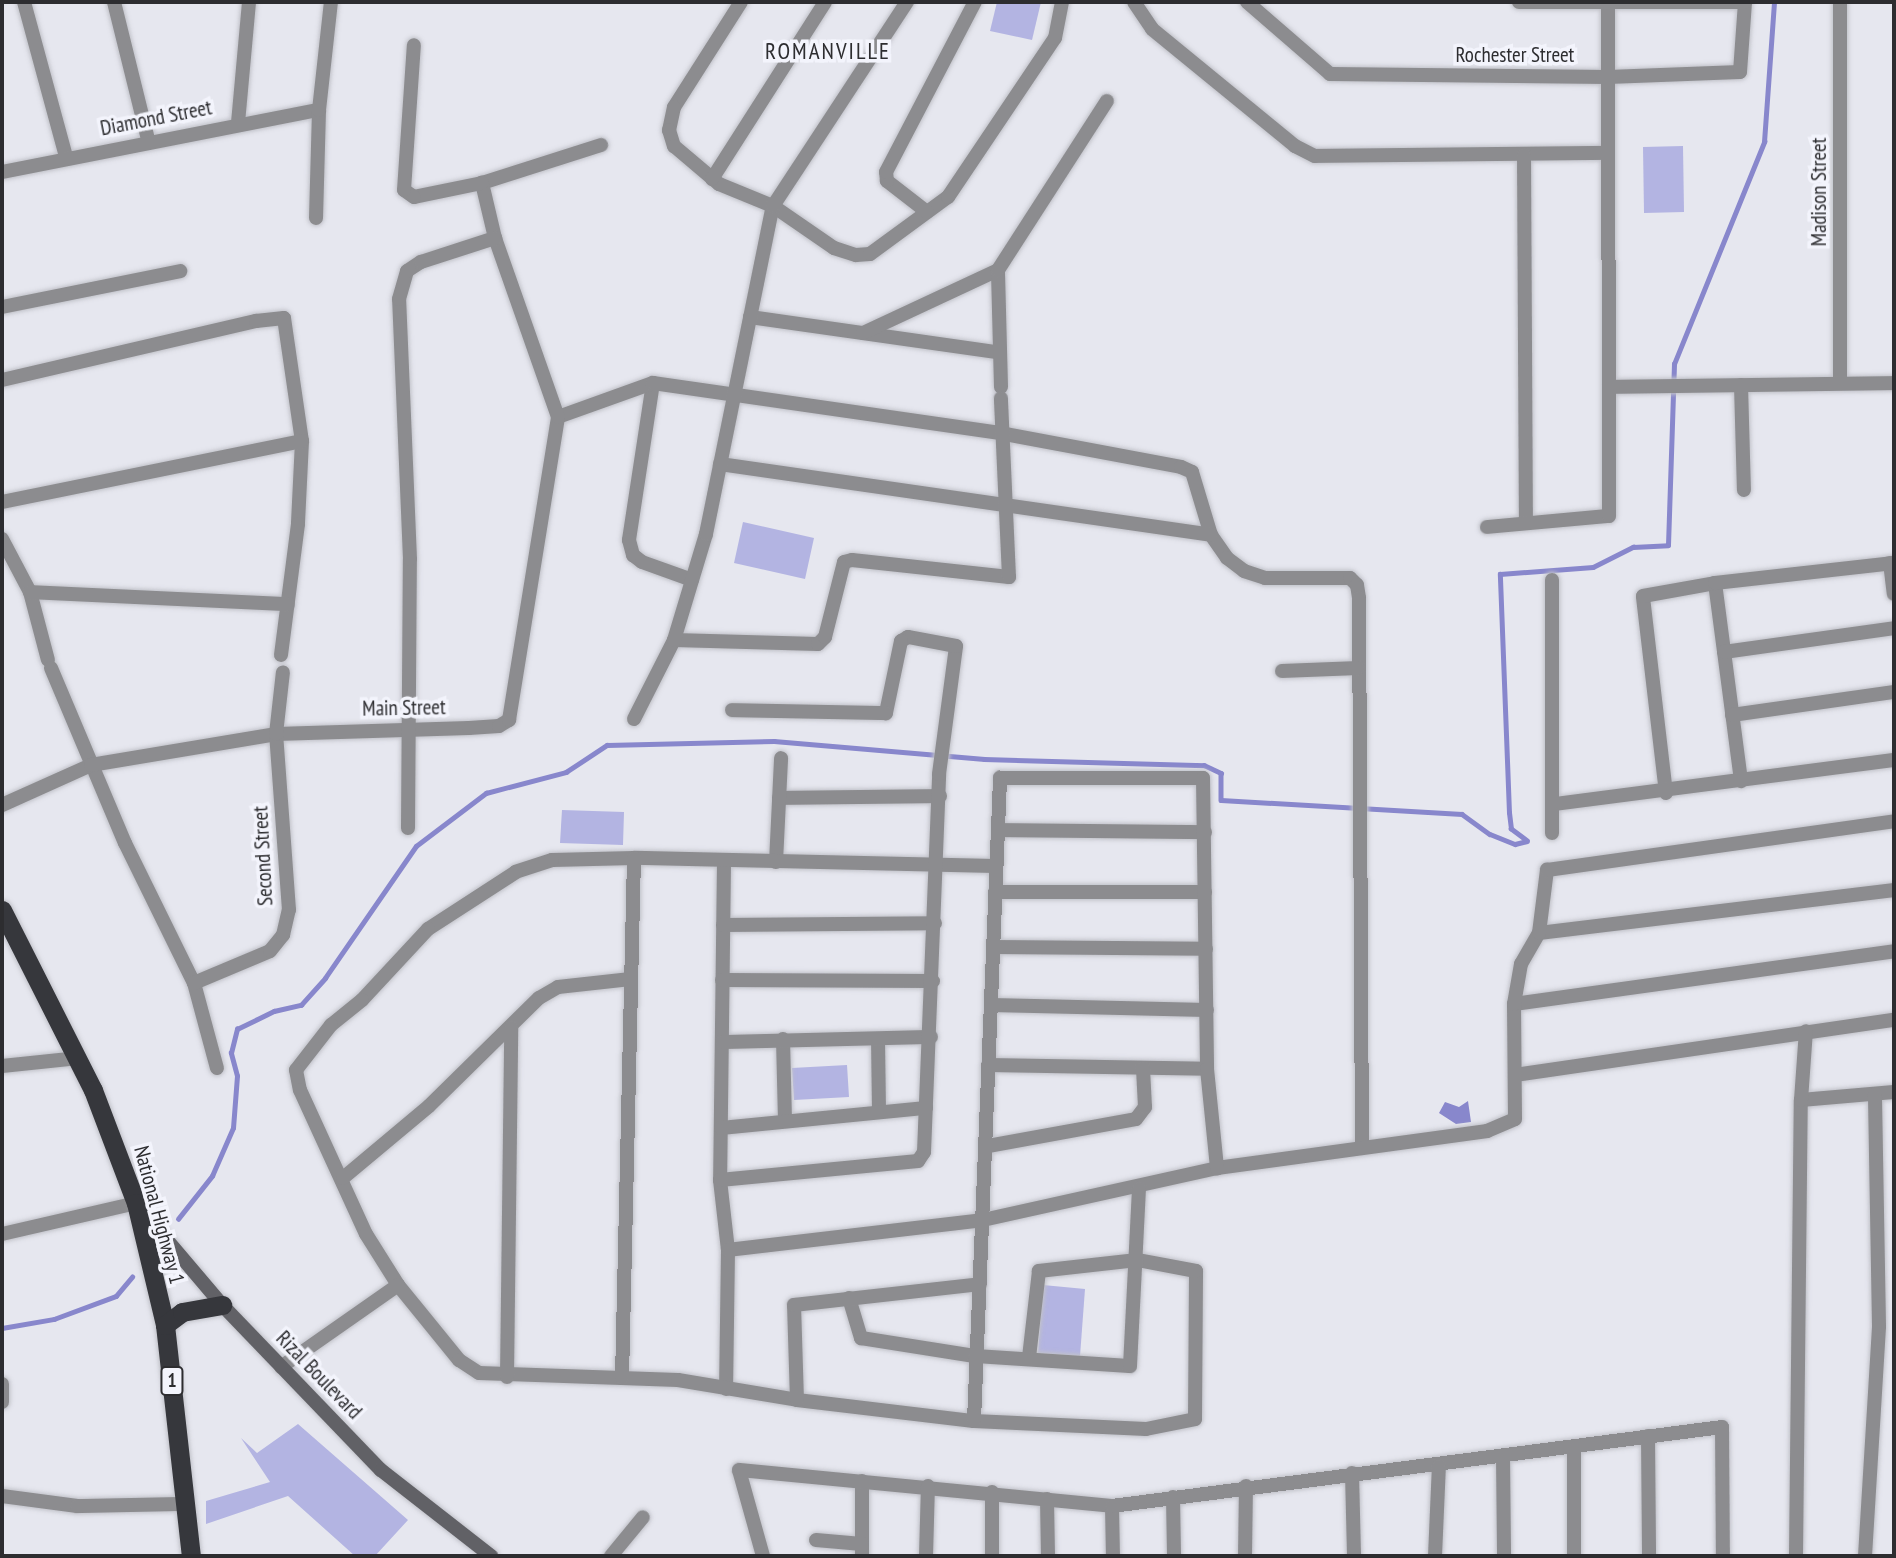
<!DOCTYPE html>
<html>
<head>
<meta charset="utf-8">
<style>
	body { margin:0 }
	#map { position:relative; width:1896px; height:1558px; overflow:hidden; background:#e6e7ef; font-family:"PT Sans Narrow",sans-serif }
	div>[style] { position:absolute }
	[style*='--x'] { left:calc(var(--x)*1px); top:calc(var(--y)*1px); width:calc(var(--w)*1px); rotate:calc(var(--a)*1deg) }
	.green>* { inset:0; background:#b3b4e2 }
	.water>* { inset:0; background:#8887cc }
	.stream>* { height:4.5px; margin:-2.25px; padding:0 2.25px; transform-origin:2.25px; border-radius:2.25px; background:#8887cc }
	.roads { filter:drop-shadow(0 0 2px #c1c2c9) drop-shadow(0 0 2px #c1c2c9) }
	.minor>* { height:14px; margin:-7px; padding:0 7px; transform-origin:7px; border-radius:7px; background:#8c8c8f }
	.secondary>* { height:14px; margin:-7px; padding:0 7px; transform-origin:7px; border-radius:7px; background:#616166 }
	.trunk>* { height:19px; margin:-9.5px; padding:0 9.5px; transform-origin:9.5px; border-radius:9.5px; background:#36373c }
	span { translate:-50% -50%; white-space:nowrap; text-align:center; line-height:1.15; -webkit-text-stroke:7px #f3f4fc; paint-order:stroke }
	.shield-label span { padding:2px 5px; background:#f3f4fc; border:2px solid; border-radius:5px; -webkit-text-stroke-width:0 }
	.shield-label { font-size:19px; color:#2d2d30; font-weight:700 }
	.street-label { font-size:21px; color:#2d2d30 }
	.neighbourhood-label { font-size:23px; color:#2d2d30; letter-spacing:2px }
	.frame { position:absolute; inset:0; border:4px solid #2d2d30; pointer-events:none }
</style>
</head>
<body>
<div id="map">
	<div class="green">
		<div style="clip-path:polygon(997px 2px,1041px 2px,1032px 40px,990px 31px)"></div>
		<div style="clip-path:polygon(1683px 146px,1684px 212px,1644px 213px,1643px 147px)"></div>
		<div style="clip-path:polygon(743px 522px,814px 538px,805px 579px,734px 563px)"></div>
		<div style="clip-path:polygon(562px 810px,624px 812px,623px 845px,560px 843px)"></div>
		<div style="clip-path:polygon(847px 1065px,849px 1097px,794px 1100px,792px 1068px)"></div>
		<div style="clip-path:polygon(1043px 1285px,1085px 1289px,1080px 1356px,1038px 1353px)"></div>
		<div style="clip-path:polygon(298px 1424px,408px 1520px,375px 1556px,355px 1556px,288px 1496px,206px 1524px,206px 1501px,270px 1482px,241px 1438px,257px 1453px)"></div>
	</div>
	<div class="water">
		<div style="clip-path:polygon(1468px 1101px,1471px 1122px,1456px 1124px,1439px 1113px,1445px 1102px,1459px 1107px)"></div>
	</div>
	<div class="stream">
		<div style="--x:178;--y:1219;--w:55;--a:-51.7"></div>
		<div style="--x:212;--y:1176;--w:52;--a:-66.4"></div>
		<div style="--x:233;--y:1128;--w:52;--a:-85.6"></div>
		<div style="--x:237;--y:1076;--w:24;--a:-105"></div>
		<div style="--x:231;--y:1053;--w:25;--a:-76"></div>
		<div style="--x:237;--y:1029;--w:41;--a:-25.9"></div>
		<div style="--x:274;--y:1011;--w:28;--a:-13"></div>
		<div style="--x:301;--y:1005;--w:36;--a:-48"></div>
		<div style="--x:325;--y:978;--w:160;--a:-55.4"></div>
		<div style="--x:416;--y:846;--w:88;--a:-37.1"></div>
		<div style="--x:486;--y:793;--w:83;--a:-14.7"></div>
		<div style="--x:566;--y:772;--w:49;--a:-33.4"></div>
		<div style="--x:607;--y:745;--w:167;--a:-1.4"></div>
		<div style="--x:774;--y:741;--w:211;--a:4.9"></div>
		<div style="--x:984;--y:759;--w:220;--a:1.6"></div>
		<div style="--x:1204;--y:765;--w:19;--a:25"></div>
		<div style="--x:1221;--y:773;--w:27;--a:90"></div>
		<div style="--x:1221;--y:800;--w:241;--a:3.3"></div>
		<div style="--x:1462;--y:814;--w:34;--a:36"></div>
		<div style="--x:1490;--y:834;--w:27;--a:22"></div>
		<div style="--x:1515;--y:844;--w:12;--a:-14"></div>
		<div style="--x:1527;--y:841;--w:20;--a:-143"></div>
		<div style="--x:1511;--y:829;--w:16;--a:-97"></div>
		<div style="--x:1509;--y:813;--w:239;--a:-92.2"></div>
		<div style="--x:1500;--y:574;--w:93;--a:-4.3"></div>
		<div style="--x:1593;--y:567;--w:45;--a:-26.6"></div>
		<div style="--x:1633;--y:547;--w:35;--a:-3"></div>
		<div style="--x:1668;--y:545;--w:181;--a:-88.1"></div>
		<div style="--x:1674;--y:364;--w:240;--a:-67.9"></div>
		<div style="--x:1764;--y:142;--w:140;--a:-85.9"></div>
		<div style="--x:2;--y:1328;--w:53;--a:-9.8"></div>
		<div style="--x:54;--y:1319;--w:66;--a:-20.4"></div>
		<div style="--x:116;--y:1296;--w:25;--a:-50"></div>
	</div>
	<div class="roads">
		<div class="minor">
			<div style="--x:24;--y:2;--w:161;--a:74.8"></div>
			<div style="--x:114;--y:2;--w:145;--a:76.1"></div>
			<div style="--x:741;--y:2;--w:125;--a:122.5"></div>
			<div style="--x:674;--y:107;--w:24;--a:102"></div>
			<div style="--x:669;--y:130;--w:17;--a:73"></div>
			<div style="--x:674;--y:146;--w:59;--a:40.2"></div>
			<div style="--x:719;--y:184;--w:58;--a:22.2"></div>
			<div style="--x:773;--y:206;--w:74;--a:34.5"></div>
			<div style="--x:834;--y:248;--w:23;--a:18"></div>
			<div style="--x:856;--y:255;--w:14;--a:-4"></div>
			<div style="--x:870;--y:254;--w:97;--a:-36.2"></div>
			<div style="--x:948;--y:197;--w:192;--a:-56.1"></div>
			<div style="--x:1055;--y:38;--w:37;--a:-79"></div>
			<div style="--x:1134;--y:2;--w:32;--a:56"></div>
			<div style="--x:1152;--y:29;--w:185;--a:39.3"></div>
			<div style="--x:1295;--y:146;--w:22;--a:27"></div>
			<div style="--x:1315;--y:156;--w:293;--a:-0.6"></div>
			<div style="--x:1247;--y:2;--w:110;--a:40.9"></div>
			<div style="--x:1330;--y:74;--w:278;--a:0.6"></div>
			<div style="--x:1608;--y:77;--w:132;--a:-2.2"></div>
			<div style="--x:1740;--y:72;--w:70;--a:-85.9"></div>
			<div style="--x:1519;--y:2;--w:226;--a:0"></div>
			<div style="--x:238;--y:123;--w:121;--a:-84.8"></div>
			<div style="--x:1524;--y:155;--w:368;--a:89.7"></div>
			<div style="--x:2;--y:172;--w:323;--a:-11.1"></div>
			<div style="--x:712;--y:179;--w:210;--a:-57.4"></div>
			<div style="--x:482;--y:183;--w:125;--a:-17.7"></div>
			<div style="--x:927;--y:212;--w:51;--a:-142.2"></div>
			<div style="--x:887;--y:181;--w:9;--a:-96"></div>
			<div style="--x:886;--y:172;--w:192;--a:-62.4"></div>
			<div style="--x:316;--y:218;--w:108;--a:-88.4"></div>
			<div style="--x:319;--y:110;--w:109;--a:-83.7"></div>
			<div style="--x:2;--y:307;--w:182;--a:-11.4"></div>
			<div style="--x:750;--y:317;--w:249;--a:8.1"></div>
			<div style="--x:863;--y:333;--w:149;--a:-25"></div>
			<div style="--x:2;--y:380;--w:261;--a:-13.1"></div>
			<div style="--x:256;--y:321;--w:28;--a:-6"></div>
			<div style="--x:284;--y:318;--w:124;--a:81.7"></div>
			<div style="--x:302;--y:441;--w:83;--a:92.8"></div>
			<div style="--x:298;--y:524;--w:132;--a:97.4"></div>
			<div style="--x:653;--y:383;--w:159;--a:98.7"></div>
			<div style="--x:629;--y:540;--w:16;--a:75"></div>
			<div style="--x:633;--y:555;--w:11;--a:38"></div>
			<div style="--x:642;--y:562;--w:53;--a:19.8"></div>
			<div style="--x:1840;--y:383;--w:381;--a:-90"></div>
			<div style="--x:1741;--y:385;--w:105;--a:88.4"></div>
			<div style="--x:1001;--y:387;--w:117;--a:-91.5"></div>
			<div style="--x:998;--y:270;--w:201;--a:-57.2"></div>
			<div style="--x:1609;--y:387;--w:285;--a:-0.8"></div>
			<div style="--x:558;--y:417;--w:101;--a:-19.7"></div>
			<div style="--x:653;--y:383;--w:356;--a:8.2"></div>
			<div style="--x:1005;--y:434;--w:179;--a:10.6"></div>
			<div style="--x:1181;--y:467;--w:12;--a:24"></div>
			<div style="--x:1192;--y:472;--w:66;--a:73.2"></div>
			<div style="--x:1211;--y:535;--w:28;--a:55"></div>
			<div style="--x:1227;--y:558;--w:21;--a:37"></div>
			<div style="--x:1244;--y:571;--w:22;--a:18"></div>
			<div style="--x:1265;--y:578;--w:85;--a:0"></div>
			<div style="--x:1350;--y:578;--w:10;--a:45"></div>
			<div style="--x:1357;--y:585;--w:13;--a:81"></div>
			<div style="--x:1359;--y:598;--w:547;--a:89.69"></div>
			<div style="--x:720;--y:464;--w:496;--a:8.2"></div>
			<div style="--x:2;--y:502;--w:306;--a:-11.5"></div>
			<div style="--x:1487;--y:527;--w:122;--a:-5.2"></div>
			<div style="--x:1609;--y:516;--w:514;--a:-90.11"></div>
			<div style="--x:2;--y:539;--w:60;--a:62.2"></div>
			<div style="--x:30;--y:592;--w:70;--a:75.2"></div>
			<div style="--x:1890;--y:563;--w:31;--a:83"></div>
			<div style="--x:1715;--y:583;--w:200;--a:82.5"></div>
			<div style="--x:30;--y:592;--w:258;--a:2.7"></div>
			<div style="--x:674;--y:640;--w:144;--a:1.6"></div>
			<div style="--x:818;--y:644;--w:10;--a:-45"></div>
			<div style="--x:825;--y:637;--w:77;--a:-75.8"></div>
			<div style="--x:844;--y:562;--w:8;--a:-14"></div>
			<div style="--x:852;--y:560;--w:158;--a:6.2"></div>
			<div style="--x:1009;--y:577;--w:179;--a:-92.6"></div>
			<div style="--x:1724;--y:652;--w:172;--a:-8"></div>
			<div style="--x:51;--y:668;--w:190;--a:67.1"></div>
			<div style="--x:125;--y:843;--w:156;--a:63.8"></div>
			<div style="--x:194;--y:983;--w:88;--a:74.9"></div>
			<div style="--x:1282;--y:671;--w:76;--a:-2.3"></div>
			<div style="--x:1732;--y:715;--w:164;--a:-8.1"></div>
			<div style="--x:634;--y:719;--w:89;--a:-63.1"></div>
			<div style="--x:674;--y:640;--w:111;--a:-73.2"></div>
			<div style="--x:706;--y:534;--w:335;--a:-78.5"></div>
			<div style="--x:773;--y:206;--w:244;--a:-56.7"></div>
			<div style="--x:1666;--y:793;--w:198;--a:-96.7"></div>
			<div style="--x:1643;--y:596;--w:73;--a:-10.2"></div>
			<div style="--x:1715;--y:583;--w:180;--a:-6.4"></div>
			<div style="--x:779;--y:798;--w:161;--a:-0.7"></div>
			<div style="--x:1555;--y:804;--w:342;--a:-7.4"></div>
			<div style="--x:2;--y:805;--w:98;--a:-24.2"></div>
			<div style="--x:91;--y:765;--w:188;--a:-9.5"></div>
			<div style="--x:276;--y:734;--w:193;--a:-1.8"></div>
			<div style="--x:469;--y:728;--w:30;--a:-4"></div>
			<div style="--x:499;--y:726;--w:12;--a:-31"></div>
			<div style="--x:509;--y:720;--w:307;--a:-80.8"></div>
			<div style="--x:558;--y:417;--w:190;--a:-109.4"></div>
			<div style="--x:495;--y:238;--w:57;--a:-103.3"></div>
			<div style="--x:482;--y:183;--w:69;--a:168.4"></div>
			<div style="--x:414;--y:197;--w:12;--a:-145"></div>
			<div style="--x:404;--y:190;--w:145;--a:-86.1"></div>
			<div style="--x:408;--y:828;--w:269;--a:-89.6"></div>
			<div style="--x:410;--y:559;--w:260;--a:-92.4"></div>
			<div style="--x:399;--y:299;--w:29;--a:-74"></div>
			<div style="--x:407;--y:271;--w:17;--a:-33"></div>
			<div style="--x:421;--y:262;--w:78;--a:-18"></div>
			<div style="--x:999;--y:830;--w:206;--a:0.6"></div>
			<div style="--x:1552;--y:833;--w:253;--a:-90"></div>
			<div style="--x:724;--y:862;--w:318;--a:90.7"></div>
			<div style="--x:720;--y:1180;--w:70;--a:83.5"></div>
			<div style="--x:728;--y:1250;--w:139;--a:90.8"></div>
			<div style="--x:776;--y:862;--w:104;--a:-87.2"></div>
			<div style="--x:995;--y:866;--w:361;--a:-178.7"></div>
			<div style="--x:634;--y:858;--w:82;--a:178.6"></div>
			<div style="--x:552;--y:860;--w:38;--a:162"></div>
			<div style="--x:516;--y:872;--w:105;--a:147.1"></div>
			<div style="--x:428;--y:929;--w:97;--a:132.9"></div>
			<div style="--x:362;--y:1000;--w:40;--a:141"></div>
			<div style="--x:331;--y:1025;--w:57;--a:127.9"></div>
			<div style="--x:296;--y:1070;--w:20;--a:79"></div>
			<div style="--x:300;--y:1090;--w:158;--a:65.4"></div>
			<div style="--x:366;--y:1234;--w:60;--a:57.9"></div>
			<div style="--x:398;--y:1285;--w:97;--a:50.9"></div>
			<div style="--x:459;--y:1360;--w:24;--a:33"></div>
			<div style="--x:479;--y:1373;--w:199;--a:2"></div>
			<div style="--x:678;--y:1380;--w:121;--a:9.5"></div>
			<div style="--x:797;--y:1400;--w:178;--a:6.8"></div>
			<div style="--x:974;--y:1421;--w:172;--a:2.7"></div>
			<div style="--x:1146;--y:1429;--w:50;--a:-11.5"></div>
			<div style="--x:1195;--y:1419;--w:148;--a:-89.6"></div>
			<div style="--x:1196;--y:1271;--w:60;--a:-169.4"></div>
			<div style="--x:1137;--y:1260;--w:99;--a:173.6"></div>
			<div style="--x:1039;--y:1271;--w:88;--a:96.6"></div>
			<div style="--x:995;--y:892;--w:210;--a:0"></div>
			<div style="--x:723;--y:925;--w:212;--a:-0.5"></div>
			<div style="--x:1539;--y:933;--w:358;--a:-6.9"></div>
			<div style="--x:993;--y:947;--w:213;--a:0.5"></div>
			<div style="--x:722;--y:980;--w:211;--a:0.3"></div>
			<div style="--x:194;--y:983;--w:82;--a:-22.8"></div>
			<div style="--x:270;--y:951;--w:21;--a:-51"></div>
			<div style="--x:283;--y:935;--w:26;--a:-77"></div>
			<div style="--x:289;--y:910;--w:176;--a:-94.2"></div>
			<div style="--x:276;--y:734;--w:62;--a:-83.6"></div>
			<div style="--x:1514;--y:1004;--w:384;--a:-7.9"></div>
			<div style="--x:991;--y:1005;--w:216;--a:1.3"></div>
			<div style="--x:783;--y:1039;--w:80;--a:88.6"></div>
			<div style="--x:878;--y:1039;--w:73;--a:89.2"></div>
			<div style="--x:722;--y:1042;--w:209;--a:-1.4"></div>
			<div style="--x:988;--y:1065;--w:219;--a:1"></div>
			<div style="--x:2;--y:1066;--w:77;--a:-5.9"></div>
			<div style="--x:1515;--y:1075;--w:383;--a:-8.3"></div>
			<div style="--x:1801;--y:1100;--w:93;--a:-4.9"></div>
			<div style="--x:721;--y:1128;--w:206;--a:-5.6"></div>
			<div style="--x:988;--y:1146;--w:150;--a:-10.3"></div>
			<div style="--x:1136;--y:1119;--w:15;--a:-53"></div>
			<div style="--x:1145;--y:1107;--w:39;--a:-93"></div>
			<div style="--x:343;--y:1178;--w:112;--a:-39.9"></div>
			<div style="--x:429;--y:1106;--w:154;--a:-44.5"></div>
			<div style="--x:539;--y:998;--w:22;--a:-30"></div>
			<div style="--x:558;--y:987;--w:73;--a:-6.3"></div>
			<div style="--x:720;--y:1180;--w:199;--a:-5.5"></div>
			<div style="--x:918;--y:1161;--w:11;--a:-56"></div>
			<div style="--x:924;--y:1152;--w:378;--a:-87.7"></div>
			<div style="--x:939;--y:774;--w:129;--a:-82.4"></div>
			<div style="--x:956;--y:646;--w:49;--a:-169.4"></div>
			<div style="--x:908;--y:637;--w:8;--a:150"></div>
			<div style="--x:901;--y:641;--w:74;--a:101.8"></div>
			<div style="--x:886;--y:713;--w:154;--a:-178.9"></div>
			<div style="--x:2;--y:1234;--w:138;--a:-13"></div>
			<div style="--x:728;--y:1250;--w:257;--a:-6.7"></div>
			<div style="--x:983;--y:1220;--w:240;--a:-12.5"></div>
			<div style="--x:1217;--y:1168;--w:273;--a:-7.8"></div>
			<div style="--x:1487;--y:1131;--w:30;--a:-23"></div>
			<div style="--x:1515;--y:1119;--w:115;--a:-90.5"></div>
			<div style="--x:1514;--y:1004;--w:41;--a:-80.1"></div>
			<div style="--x:1521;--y:964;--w:36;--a:-60"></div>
			<div style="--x:1539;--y:933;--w:64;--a:-82.8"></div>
			<div style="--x:1547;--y:870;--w:350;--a:-8"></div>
			<div style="--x:849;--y:1298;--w:42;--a:73.3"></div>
			<div style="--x:861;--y:1338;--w:115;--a:9"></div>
			<div style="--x:975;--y:1356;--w:155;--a:3.7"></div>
			<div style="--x:1130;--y:1366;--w:178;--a:-87.1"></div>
			<div style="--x:281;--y:1367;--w:143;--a:-35"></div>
			<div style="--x:507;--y:1377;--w:350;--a:-89.3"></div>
			<div style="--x:622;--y:1378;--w:520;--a:-88.68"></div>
			<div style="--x:2;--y:1384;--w:18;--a:90"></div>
			<div style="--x:797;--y:1400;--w:95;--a:-91.8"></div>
			<div style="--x:794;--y:1305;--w:187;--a:-6.4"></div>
			<div style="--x:974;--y:1421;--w:644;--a:-87.68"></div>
			<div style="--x:1000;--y:778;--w:203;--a:0"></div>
			<div style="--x:1203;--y:778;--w:291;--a:89.2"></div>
			<div style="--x:1207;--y:1069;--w:100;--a:84.2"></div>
			<div style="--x:1648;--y:1436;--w:120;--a:89.5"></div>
			<div style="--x:1574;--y:1446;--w:110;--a:90"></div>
			<div style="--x:1503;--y:1456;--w:100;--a:89.4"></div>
			<div style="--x:1352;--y:1473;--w:83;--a:88.6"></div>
			<div style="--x:862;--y:1481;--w:75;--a:90"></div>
			<div style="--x:2;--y:1496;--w:76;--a:7.6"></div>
			<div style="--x:77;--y:1506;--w:108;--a:-1.1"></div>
			<div style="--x:1173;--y:1497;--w:59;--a:89"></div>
			<div style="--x:1047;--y:1499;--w:57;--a:89"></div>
			<div style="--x:1112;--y:1506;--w:50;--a:88.9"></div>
			<div style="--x:816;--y:1540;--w:46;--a:5"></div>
			<div style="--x:611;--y:1556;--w:50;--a:-50.6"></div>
			<div style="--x:763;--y:1556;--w:89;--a:-105.6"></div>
			<div style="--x:739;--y:1470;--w:375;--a:5.5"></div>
			<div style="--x:1112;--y:1506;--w:615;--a:-7.38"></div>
			<div style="--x:1722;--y:1427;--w:129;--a:89.6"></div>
			<div style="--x:926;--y:1556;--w:70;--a:-88.4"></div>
			<div style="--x:992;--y:1556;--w:64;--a:-90"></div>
			<div style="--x:1245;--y:1556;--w:70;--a:-89.2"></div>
			<div style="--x:1435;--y:1556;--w:90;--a:-87.5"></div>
			<div style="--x:1796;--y:1556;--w:456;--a:-89.4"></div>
			<div style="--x:1801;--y:1100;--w:69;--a:-85.9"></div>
			<div style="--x:1865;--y:1556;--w:230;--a:-86.5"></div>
			<div style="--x:1879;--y:1326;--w:232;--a:-91"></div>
		</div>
		<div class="secondary">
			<div style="--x:139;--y:1207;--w:128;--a:49.7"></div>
			<div style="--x:222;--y:1305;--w:229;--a:46.1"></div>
			<div style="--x:381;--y:1470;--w:140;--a:38"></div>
		</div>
		<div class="trunk">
			<div style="--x:2;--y:910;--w:202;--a:63.2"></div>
			<div style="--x:93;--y:1090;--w:121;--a:69.2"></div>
			<div style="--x:136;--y:1203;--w:125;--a:76.6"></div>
			<div style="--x:165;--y:1325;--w:232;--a:83.6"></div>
			<div style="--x:165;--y:1325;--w:21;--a:-37"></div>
			<div style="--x:182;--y:1312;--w:41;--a:-9.9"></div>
		</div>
	</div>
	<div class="shield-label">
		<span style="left:172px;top:1381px">1</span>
	</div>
	<div class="street-label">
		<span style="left:1515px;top:55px">Rochester Street</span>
		<span style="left:156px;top:118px;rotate:-11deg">Diamond Street</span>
		<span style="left:1819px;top:192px;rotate:-90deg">Madison Street</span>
		<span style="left:404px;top:708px;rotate:-1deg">Main Street</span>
		<span style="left:263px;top:856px;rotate:-93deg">Second Street</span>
		<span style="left:159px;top:1215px;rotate:75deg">National Highway 1</span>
		<span style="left:319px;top:1375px;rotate:46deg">Rizal Boulevard</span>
	</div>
	<div class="neighbourhood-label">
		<span style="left:828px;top:51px">ROMANVILLE</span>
	</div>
	<div class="frame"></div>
</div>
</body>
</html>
